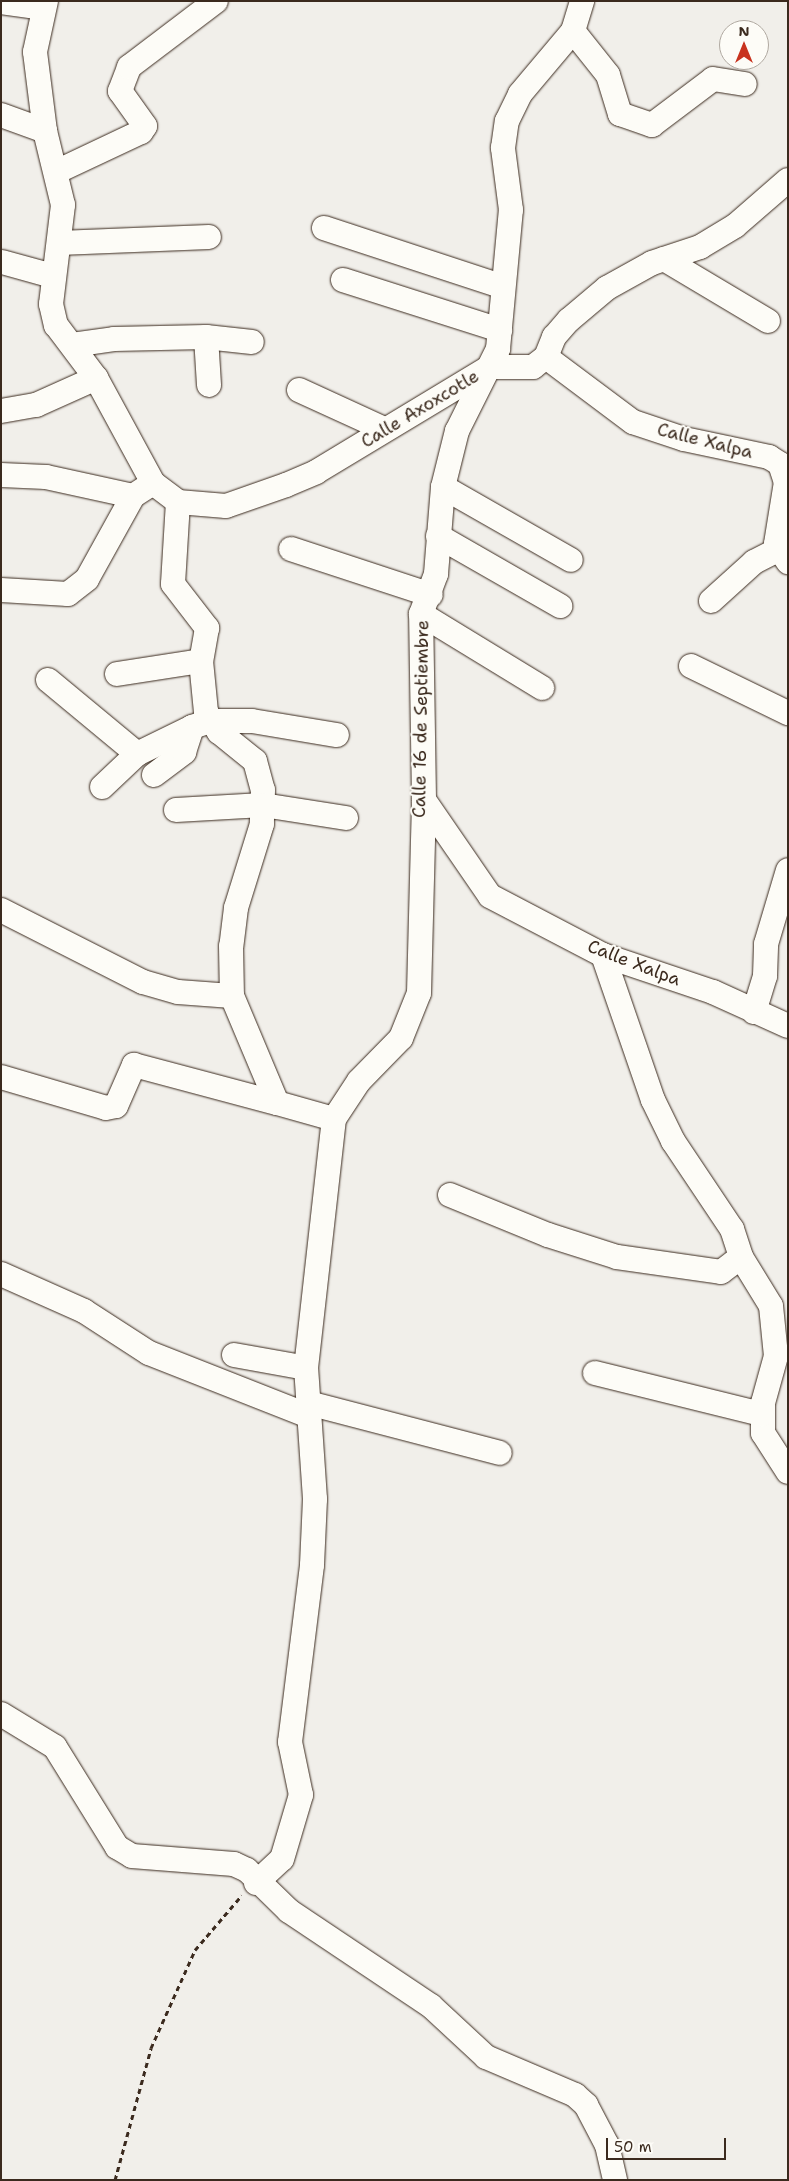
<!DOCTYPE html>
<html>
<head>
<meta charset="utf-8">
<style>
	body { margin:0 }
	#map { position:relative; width:789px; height:2181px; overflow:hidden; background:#f1efea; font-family:"Shantell Sans",sans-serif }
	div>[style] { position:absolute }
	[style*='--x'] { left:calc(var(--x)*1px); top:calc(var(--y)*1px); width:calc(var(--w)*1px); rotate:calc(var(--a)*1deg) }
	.path>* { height:3px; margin-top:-1.5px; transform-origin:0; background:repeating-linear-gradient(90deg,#3b2a1e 0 5px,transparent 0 9px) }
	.roads { filter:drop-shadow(0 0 1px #3b2a1e) drop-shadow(0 0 1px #3b2a1e) }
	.minor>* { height:24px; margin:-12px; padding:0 12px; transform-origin:12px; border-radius:12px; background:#fdfcf7 }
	span { translate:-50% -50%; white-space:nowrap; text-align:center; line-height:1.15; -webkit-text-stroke:4px #fdfcf7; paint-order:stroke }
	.street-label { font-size:18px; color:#3b2a1e }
	.frame { position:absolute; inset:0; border:2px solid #3b2a1e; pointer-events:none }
	.north { position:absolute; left:719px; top:20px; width:50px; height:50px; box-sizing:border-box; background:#fdfcf7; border:1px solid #afa8a0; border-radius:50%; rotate:0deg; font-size:14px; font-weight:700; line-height:20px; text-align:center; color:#3b2a1e }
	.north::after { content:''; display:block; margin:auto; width:18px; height:22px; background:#c8321e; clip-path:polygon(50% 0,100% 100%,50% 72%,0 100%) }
	.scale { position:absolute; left:606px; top:2138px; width:120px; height:22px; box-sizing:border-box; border:2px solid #3b2a1e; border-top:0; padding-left:6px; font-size:15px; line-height:18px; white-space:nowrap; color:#3b2a1e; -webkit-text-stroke:4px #fdfcf7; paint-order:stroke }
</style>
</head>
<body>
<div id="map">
	<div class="path">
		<div style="--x:115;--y:2180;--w:137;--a:-74.7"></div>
		<div style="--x:151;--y:2048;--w:107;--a:-65.8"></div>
		<div style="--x:195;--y:1950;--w:72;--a:-49.5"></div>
	</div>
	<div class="roads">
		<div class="minor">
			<div style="--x:46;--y:1;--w:52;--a:102.2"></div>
			<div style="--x:35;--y:52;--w:80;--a:82.8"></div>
			<div style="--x:45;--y:131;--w:76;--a:76.3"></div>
			<div style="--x:63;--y:205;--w:100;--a:96.9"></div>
			<div style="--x:51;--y:304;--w:22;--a:77"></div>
			<div style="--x:56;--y:325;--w:66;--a:53"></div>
			<div style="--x:96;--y:378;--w:119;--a:61.5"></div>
			<div style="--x:153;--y:483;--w:31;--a:37"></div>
			<div style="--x:178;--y:502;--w:48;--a:4.8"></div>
			<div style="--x:226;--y:506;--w:64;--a:-19.3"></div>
			<div style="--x:286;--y:485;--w:33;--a:-23"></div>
			<div style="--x:316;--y:472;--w:203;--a:-31.1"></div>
			<div style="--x:490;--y:367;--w:43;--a:0"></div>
			<div style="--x:533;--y:367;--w:16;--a:-38"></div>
			<div style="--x:546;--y:357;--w:22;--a:-68"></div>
			<div style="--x:554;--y:337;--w:23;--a:-49"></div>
			<div style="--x:569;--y:320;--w:50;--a:-40.1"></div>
			<div style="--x:607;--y:288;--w:51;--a:-29.1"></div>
			<div style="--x:652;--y:263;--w:51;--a:-18.4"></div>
			<div style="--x:700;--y:247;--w:41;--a:-31"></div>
			<div style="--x:735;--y:226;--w:70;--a:-41"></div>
			<div style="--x:1;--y:2;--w:42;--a:8.1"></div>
			<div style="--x:573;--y:31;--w:56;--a:51.5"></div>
			<div style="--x:608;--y:75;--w:41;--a:72.9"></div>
			<div style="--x:620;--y:114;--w:34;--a:19"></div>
			<div style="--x:652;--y:125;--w:76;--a:-37"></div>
			<div style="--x:713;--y:79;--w:32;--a:9"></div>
			<div style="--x:1;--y:115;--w:47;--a:20"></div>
			<div style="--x:56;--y:172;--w:94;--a:-25.2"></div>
			<div style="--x:141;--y:132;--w:7;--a:-56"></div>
			<div style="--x:145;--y:126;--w:43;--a:-125.5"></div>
			<div style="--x:120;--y:91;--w:26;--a:-69"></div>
			<div style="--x:129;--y:67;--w:109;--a:-37.2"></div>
			<div style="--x:324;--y:228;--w:188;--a:18.2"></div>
			<div style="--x:59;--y:243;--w:150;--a:-2.3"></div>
			<div style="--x:664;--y:259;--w:121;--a:30.8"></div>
			<div style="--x:2;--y:262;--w:53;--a:15.4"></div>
			<div style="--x:343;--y:280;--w:165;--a:17.7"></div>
			<div style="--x:206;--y:337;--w:46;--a:6.2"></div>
			<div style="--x:72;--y:345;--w:42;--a:-8.1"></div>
			<div style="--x:114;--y:339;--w:92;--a:-1.2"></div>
			<div style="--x:206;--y:337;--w:48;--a:86.4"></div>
			<div style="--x:546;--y:357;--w:109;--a:36.8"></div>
			<div style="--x:633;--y:422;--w:54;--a:18.4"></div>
			<div style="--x:684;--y:439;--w:87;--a:12"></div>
			<div style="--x:769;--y:457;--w:13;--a:32"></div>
			<div style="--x:780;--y:464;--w:19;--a:72"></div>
			<div style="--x:786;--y:482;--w:63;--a:99.2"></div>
			<div style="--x:776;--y:544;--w:22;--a:56"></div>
			<div style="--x:299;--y:390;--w:94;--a:24.6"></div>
			<div style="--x:1;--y:411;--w:36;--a:-10"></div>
			<div style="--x:36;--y:405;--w:66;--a:-24.2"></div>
			<div style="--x:1;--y:475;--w:45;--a:2.5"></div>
			<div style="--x:46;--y:477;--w:89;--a:12.3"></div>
			<div style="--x:443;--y:487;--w:147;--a:29.7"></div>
			<div style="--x:178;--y:502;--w:82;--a:93.5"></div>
			<div style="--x:173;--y:584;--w:56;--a:52.3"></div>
			<div style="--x:207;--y:628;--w:34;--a:100"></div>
			<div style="--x:201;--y:661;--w:51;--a:84.4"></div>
			<div style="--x:206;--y:712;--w:24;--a:57"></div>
			<div style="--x:219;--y:732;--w:46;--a:38.9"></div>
			<div style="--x:255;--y:761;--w:30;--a:75"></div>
			<div style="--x:263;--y:790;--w:34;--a:92"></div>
			<div style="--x:262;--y:824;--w:88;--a:107.2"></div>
			<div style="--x:236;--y:908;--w:38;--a:97"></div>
			<div style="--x:231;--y:946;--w:50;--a:88.9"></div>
			<div style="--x:232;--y:996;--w:116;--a:67.2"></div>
			<div style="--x:277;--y:1103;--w:59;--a:15.7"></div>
			<div style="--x:438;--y:536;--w:141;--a:29.8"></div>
			<div style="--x:291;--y:549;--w:147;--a:18.2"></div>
			<div style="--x:1;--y:590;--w:67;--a:3.4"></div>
			<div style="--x:68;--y:594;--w:24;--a:-38"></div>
			<div style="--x:87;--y:579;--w:95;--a:-61"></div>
			<div style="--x:133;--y:496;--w:24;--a:-33"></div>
			<div style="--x:711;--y:601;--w:58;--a:-42.2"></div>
			<div style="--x:754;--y:562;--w:28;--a:-27"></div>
			<div style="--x:421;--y:614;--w:142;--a:31.4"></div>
			<div style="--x:691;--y:666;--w:108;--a:25.9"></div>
			<div style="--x:117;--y:674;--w:85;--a:-8.8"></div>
			<div style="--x:48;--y:680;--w:116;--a:39.7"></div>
			<div style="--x:137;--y:754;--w:48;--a:136.7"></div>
			<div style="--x:137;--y:754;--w:61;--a:-26.1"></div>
			<div style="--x:154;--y:775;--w:38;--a:-37"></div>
			<div style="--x:184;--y:752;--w:26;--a:-72"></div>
			<div style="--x:192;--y:727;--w:19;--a:-18"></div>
			<div style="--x:210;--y:721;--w:42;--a:0"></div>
			<div style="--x:252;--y:721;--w:86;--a:9.4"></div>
			<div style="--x:424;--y:800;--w:116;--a:55.5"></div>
			<div style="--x:490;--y:896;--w:127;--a:27.6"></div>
			<div style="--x:603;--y:955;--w:116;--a:18.6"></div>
			<div style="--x:713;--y:992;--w:82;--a:24.4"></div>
			<div style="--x:176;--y:810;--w:87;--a:-3.3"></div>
			<div style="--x:263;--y:805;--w:84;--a:8.9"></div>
			<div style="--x:1;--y:910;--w:159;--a:26.9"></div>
			<div style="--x:143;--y:982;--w:36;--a:16"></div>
			<div style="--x:178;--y:992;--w:54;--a:4.2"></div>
			<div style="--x:603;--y:955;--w:153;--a:71"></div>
			<div style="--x:653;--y:1100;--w:46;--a:64"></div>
			<div style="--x:673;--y:1141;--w:106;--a:56.2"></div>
			<div style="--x:732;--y:1229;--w:29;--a:72"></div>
			<div style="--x:741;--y:1257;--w:57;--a:58.5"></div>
			<div style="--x:771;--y:1306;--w:50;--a:84.3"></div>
			<div style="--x:776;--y:1356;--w:49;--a:105.5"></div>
			<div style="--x:763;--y:1403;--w:30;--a:90"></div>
			<div style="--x:763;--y:1433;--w:46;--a:57.3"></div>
			<div style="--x:754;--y:1012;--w:38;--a:-73"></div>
			<div style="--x:765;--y:976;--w:32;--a:-88"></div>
			<div style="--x:766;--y:944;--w:77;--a:-73.4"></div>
			<div style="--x:1;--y:1077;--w:109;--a:16.4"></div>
			<div style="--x:106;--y:1108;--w:10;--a:-11"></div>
			<div style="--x:116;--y:1106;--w:45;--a:-66.3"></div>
			<div style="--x:134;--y:1065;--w:148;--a:14.9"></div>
			<div style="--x:450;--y:1195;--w:106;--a:22.2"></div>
			<div style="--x:548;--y:1235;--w:72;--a:17.7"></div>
			<div style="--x:617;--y:1257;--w:105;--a:8.2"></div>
			<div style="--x:721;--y:1272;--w:25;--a:-37"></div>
			<div style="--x:1;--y:1274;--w:91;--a:24"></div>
			<div style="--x:84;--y:1311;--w:77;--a:32.9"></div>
			<div style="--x:149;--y:1353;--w:172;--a:21.5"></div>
			<div style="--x:234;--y:1355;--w:73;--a:10.2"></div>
			<div style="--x:595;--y:1373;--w:171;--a:13.9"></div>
			<div style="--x:308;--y:1403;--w:198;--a:14.6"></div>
			<div style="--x:1;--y:1714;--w:63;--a:31.4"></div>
			<div style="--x:55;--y:1747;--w:118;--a:58.2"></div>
			<div style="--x:117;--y:1847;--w:17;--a:31"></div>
			<div style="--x:132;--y:1856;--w:102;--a:4.5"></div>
			<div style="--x:234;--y:1864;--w:14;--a:25"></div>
			<div style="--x:247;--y:1870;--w:59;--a:44.3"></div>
			<div style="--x:289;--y:1911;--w:171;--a:33.8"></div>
			<div style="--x:431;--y:2006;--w:75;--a:42.8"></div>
			<div style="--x:486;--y:2057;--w:97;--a:23.1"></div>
			<div style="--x:575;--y:2095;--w:15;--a:42"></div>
			<div style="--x:586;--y:2105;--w:45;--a:62.3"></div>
			<div style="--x:607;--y:2145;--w:36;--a:77"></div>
			<div style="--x:256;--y:1883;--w:35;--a:-43"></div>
			<div style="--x:282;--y:1859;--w:67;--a:-73.5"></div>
			<div style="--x:301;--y:1795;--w:54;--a:-101.7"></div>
			<div style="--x:290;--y:1742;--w:178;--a:-82.9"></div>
			<div style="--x:312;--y:1565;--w:66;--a:-87.4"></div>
			<div style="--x:315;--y:1499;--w:131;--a:-93.9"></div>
			<div style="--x:306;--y:1368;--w:251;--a:-83.6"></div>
			<div style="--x:334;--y:1119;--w:45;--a:-56.7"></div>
			<div style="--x:359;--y:1081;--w:60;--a:-45.7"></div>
			<div style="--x:401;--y:1038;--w:48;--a:-68.2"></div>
			<div style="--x:419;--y:993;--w:193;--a:-88.5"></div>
			<div style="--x:424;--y:800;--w:186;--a:-90.9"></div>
			<div style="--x:421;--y:614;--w:43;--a:-69.4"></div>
			<div style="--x:436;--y:574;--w:87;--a:-85.4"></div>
			<div style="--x:443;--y:487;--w:58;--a:-76"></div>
			<div style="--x:457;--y:431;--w:92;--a:-63.4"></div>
			<div style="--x:498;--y:349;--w:140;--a:-84.7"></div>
			<div style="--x:511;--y:210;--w:63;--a:-97.4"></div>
			<div style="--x:503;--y:148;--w:27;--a:-82"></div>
			<div style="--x:507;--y:121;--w:30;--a:-64"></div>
			<div style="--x:520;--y:94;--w:82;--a:-49.9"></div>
			<div style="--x:573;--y:31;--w:31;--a:-73"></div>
		</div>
	</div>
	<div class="street-label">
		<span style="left:420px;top:409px;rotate:-31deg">Calle Axoxcotle</span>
		<span style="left:705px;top:441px;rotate:14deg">Calle Xalpa</span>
		<span style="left:421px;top:719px;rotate:-89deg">Calle 16 de Septiembre</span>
		<span style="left:634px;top:963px;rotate:21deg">Calle Xalpa</span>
	</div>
	<div class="frame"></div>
	<div class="north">N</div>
	<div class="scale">50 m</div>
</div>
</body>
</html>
